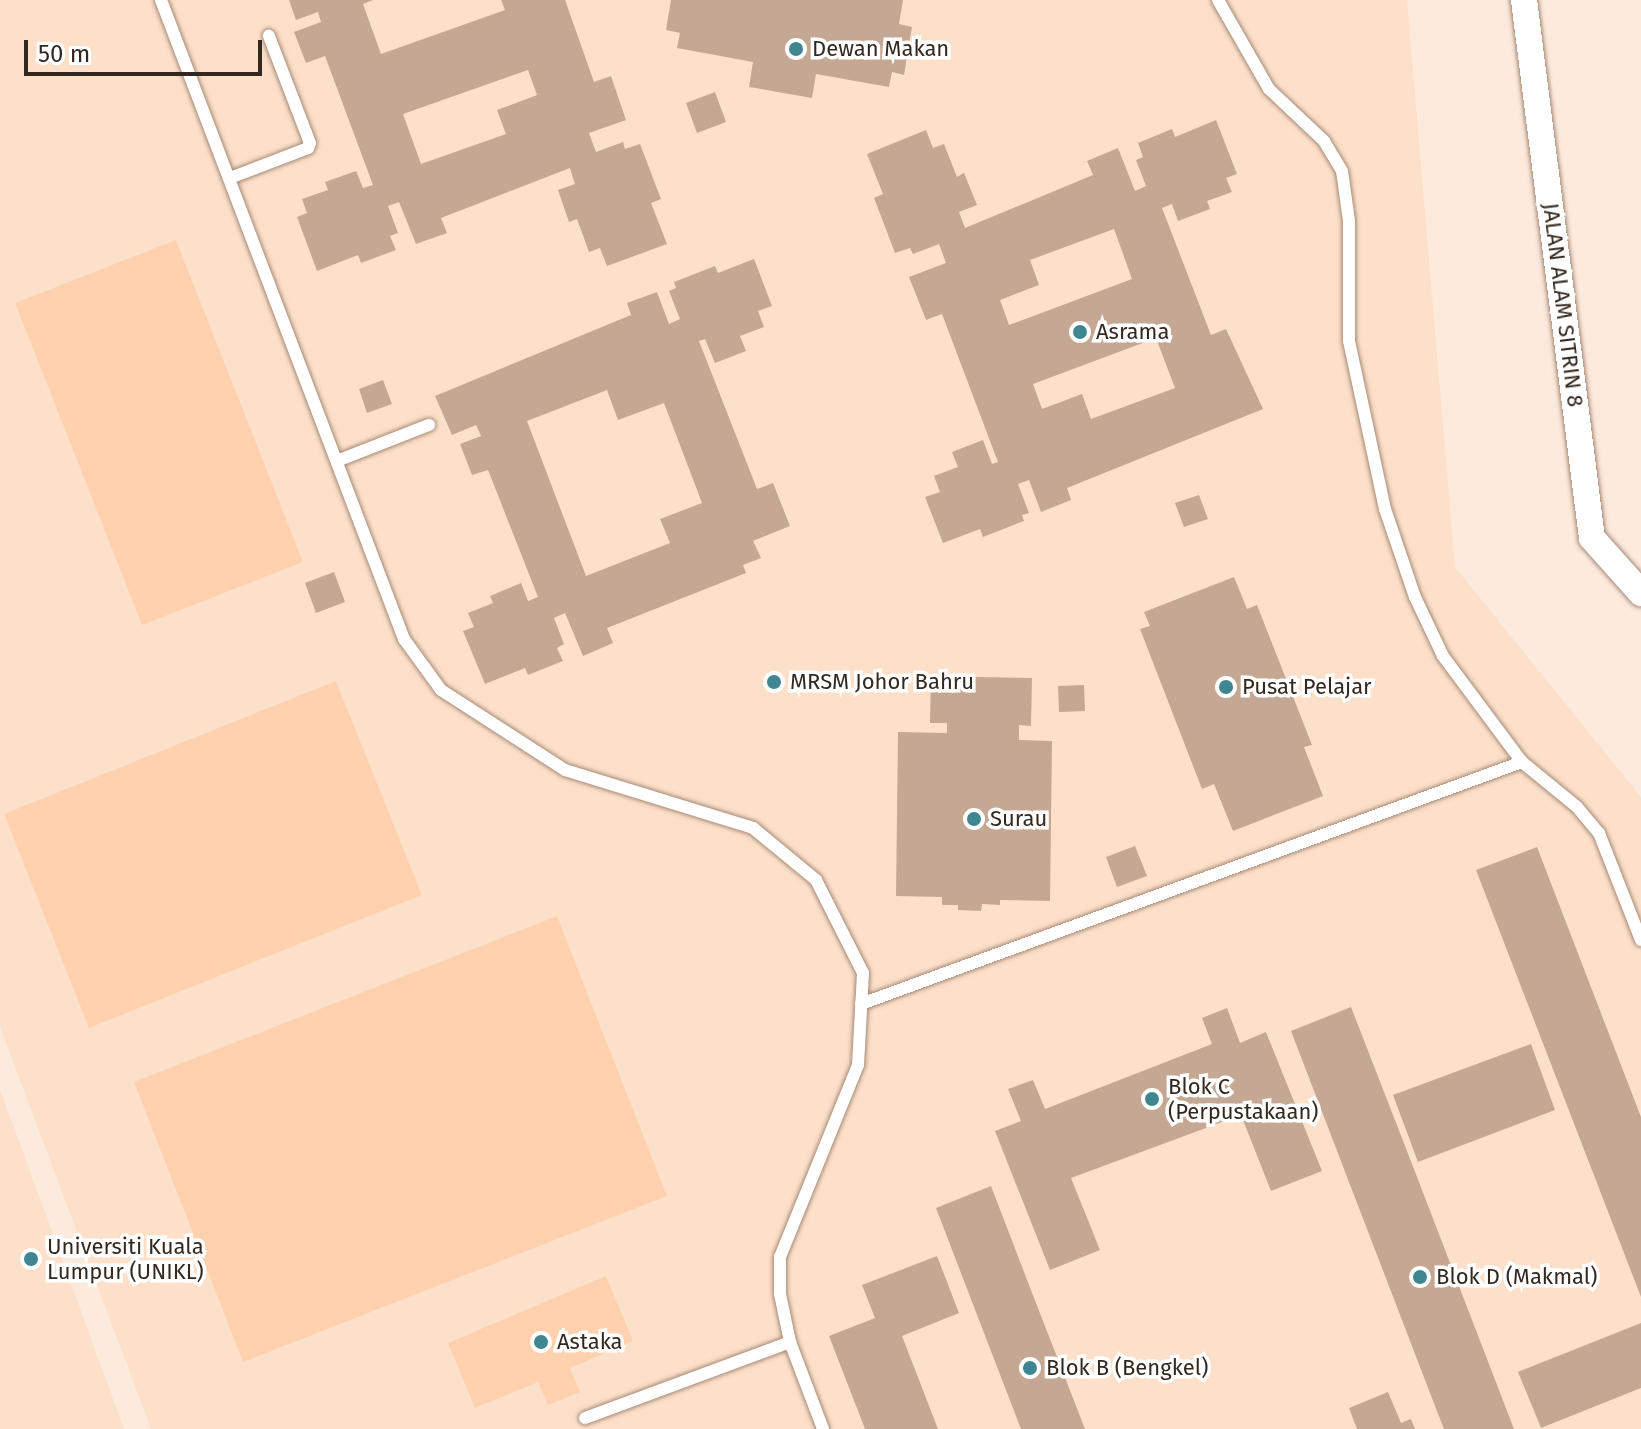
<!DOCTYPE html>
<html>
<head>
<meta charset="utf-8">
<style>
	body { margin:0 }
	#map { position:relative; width:1641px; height:1429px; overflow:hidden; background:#fceadd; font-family:"Fira Sans",sans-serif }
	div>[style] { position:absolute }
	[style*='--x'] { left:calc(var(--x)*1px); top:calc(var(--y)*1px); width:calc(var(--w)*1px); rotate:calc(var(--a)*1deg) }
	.built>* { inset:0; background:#fde0ca }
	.green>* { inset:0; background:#ffd1af }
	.building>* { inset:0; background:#c4a893 }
	.roads { filter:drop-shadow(0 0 2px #a68a76) drop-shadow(0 0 2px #a68a76) }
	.lane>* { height:12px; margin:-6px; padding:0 6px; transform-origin:6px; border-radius:6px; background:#fff }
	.street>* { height:26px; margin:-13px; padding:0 13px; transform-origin:13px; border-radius:13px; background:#fff }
	.dots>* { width:22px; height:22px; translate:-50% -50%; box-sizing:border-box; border:4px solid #fff; border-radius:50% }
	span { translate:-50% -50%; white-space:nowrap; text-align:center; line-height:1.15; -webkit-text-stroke:7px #fff; paint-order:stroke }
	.poi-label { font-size:22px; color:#332820 }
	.left { translate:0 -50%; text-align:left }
	.street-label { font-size:22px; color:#332820 }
	.scale { position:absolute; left:24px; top:40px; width:238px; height:36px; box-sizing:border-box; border:4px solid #332820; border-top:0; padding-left:10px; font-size:24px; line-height:28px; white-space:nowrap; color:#332820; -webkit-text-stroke:6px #fff; paint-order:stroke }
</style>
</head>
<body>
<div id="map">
	<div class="built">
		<div style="clip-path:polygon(0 0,1407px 0,1455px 567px,1641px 797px,1641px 1429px,151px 1429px,0 1027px)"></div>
		<div style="clip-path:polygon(0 1089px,124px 1429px,0 1429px)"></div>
	</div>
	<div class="green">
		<div style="clip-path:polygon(176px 240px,303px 562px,142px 625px,15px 303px)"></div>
		<div style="clip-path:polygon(336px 681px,422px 895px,89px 1028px,4px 814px)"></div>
		<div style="clip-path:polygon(557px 916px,667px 1196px,243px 1362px,134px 1082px)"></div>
		<div style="clip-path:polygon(606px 1276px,633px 1341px,570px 1368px,580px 1392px,548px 1405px,538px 1382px,475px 1408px,448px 1343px)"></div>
	</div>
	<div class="building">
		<div style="clip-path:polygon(evenodd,289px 0,373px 0,363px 4px,381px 54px,505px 10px,501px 0,565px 0,594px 82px,611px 76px,626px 120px,589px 133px,596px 152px,623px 142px,625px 149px,640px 144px,661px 199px,651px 203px,667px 244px,607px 266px,600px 248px,589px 252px,577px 219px,569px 222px,558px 190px,575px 184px,570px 168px,441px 218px,447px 233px,416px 244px,399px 202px,388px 206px,398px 233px,390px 236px,396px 250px,361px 263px,358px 255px,317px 271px,297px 217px,307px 213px,302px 199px,328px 190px,325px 182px,356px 171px,363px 188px,373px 185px,325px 56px,306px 63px,294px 32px,321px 22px,318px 12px,296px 20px,289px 0,528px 70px,537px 95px,497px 110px,506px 134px,421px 164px,403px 114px,528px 70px)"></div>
		<div style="clip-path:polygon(671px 0,903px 0,899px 24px,912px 27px,904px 75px,892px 72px,889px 87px,816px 74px,812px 98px,749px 87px,753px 62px,677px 48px,680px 33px,666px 30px)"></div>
		<div style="clip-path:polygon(715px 92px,726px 122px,697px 133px,686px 103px)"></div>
		<div style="clip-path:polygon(evenodd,1216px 120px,1237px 174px,1226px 178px,1232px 192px,1207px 201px,1210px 209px,1178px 221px,1172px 204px,1162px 208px,1211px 335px,1226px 329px,1263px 409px,1067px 488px,1071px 500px,1041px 512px,1029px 480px,1018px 484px,1029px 513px,1022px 515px,1024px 521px,983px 537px,980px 529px,943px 543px,925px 497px,940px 492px,934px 476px,958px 467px,952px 452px,983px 440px,992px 464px,998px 462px,942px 314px,926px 320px,909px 277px,946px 263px,939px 244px,913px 254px,910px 248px,895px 253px,874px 198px,883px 194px,867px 154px,926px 130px,933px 148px,944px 144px,957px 177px,964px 173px,977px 205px,959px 212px,965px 228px,1093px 175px,1087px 161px,1118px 148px,1135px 191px,1146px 186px,1136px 160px,1143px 157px,1138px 143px,1172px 129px,1175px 137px,1216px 120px,1114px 229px,1132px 279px,1009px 325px,1000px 300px,1039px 285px,1030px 260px,1114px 229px,1216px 120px,1156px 338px,1175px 388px,1091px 419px,1082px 394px,1042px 409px,1033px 384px,1156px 338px)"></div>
		<div style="clip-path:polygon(evenodd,754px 259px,772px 306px,758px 311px,764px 327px,740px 336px,746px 351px,715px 363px,705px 339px,699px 341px,757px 489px,773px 483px,790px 526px,753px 541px,761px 558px,743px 565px,746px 573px,607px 628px,613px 643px,583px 656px,565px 613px,554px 618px,564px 644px,557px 648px,563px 661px,528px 675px,525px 668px,485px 684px,463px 631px,474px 627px,468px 613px,493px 603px,490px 596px,521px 583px,528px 601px,538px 597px,488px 470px,472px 475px,460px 444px,481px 436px,476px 425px,452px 435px,435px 396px,631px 315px,627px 303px,657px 292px,669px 324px,680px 319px,669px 291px,676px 288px,674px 282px,715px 266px,718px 273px,754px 259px,607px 390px,618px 420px,664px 403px,702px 503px,660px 519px,670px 543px,586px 576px,527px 421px,607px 390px)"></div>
		<div style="clip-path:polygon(383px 380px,392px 404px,367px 413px,359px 389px)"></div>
		<div style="clip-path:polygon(1199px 495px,1208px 519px,1184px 527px,1175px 503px)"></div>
		<div style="clip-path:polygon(334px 572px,345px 602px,316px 613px,305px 583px)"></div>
		<div style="clip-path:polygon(1234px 577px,1247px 609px,1257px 605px,1312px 745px,1304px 747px,1323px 796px,1233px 831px,1214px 784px,1202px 789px,1140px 629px,1150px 626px,1144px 612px)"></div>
		<div style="clip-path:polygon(931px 676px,1032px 678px,1031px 726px,1019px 725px,1019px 740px,1052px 741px,1050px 901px,1000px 900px,1000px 905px,982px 904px,981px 911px,958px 910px,958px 905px,942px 905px,942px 897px,896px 896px,898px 732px,947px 733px,947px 723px,930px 723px)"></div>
		<div style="clip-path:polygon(1084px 685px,1085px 711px,1059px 712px,1058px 686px)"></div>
		<div style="clip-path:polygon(1135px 846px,1147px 876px,1117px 887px,1106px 857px)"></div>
		<div style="clip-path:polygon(1537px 847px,1641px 1117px,1641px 1297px,1476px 870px)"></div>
		<div style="clip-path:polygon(1351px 1007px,1407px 1151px,1514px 1429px,1444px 1429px,1435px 1406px,1291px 1031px)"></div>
		<div style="clip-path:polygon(1227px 1008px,1240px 1043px,1266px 1032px,1322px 1171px,1271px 1191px,1241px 1115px,1071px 1178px,1100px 1250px,1050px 1270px,995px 1131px,1021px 1121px,1008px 1089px,1033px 1080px,1045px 1109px,1212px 1044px,1202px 1018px)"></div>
		<div style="clip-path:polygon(1531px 1044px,1555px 1110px,1418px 1162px,1393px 1095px)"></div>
		<div style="clip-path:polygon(991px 1186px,1029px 1285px,1085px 1429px,1021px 1429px,974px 1307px,936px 1208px)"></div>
		<div style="clip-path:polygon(937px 1256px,959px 1313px,902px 1336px,938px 1429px,865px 1429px,829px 1336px,875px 1318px,862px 1285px)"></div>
		<div style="clip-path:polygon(1641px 1323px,1641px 1388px,1541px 1428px,1518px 1372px)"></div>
		<div style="clip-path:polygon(1388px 1392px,1401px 1423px,1411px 1419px,1415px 1429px,1357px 1429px,1349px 1408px)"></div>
	</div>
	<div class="roads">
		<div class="lane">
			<div style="--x:161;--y:0;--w:684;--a:69.18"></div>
			<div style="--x:404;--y:639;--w:63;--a:54"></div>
			<div style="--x:441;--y:690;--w:148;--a:32.8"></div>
			<div style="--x:565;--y:770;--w:197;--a:17.1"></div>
			<div style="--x:753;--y:828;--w:82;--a:39.5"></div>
			<div style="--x:816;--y:880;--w:104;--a:63.2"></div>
			<div style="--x:863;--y:973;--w:92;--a:93.1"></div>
			<div style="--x:858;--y:1065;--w:207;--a:112.1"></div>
			<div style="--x:780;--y:1257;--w:37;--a:90"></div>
			<div style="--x:780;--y:1294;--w:49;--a:78.2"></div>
			<div style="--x:790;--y:1342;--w:93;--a:69.2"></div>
			<div style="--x:1218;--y:0;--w:103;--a:60.2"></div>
			<div style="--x:1269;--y:89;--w:76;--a:43.4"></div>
			<div style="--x:1324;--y:141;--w:35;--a:59"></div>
			<div style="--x:1342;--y:171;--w:50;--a:82"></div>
			<div style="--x:1349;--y:221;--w:120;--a:90"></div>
			<div style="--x:1349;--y:341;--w:172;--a:77.9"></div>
			<div style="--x:1385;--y:509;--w:93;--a:71.2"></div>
			<div style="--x:1415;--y:597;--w:65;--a:64.6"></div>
			<div style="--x:1443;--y:656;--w:132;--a:53.3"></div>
			<div style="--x:1522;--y:762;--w:71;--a:39.3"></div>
			<div style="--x:1577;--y:807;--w:34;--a:50"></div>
			<div style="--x:1599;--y:833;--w:115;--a:68.6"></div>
			<div style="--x:230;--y:178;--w:84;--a:-21"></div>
			<div style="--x:308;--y:148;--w:5;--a:-68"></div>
			<div style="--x:310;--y:143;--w:115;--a:-111"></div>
			<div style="--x:337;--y:461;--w:99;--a:-21.4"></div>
			<div style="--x:861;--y:1004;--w:704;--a:-20.11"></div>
			<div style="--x:585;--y:1418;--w:219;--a:-20.3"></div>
		</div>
		<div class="street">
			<div style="--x:1524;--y:0;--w:542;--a:82.8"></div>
			<div style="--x:1592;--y:538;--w:74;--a:48.3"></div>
		</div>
	</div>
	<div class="dots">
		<div style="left:796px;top:49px;background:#408691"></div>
		<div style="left:1080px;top:332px;background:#408691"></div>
		<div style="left:774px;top:682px;background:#408691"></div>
		<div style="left:1226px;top:687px;background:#408691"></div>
		<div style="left:974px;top:819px;background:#408691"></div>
		<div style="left:1152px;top:1099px;background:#408691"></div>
		<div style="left:31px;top:1259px;background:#408691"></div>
		<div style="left:1420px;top:1277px;background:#408691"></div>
		<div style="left:541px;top:1342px;background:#408691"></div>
		<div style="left:1030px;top:1368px;background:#408691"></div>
	</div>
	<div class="poi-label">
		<span class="left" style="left:812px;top:49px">Dewan Makan</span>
		<span class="left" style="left:1096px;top:332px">Asrama</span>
		<span class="left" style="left:790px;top:682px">MRSM Johor Bahru</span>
		<span class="left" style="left:1242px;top:687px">Pusat Pelajar</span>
		<span class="left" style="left:990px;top:819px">Surau</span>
		<span class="left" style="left:1168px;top:1099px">Blok C<br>(Perpustakaan)</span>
		<span class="left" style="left:47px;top:1259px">Universiti Kuala<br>Lumpur (UNIKL)</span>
		<span class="left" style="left:1436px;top:1277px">Blok D (Makmal)</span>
		<span class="left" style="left:557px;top:1342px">Astaka</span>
		<span class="left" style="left:1046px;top:1368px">Blok B (Bengkel)</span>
	</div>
	<div class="street-label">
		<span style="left:1563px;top:305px;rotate:83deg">JALAN ALAM SITRIN 8</span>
	</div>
	<div class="scale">50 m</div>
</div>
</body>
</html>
